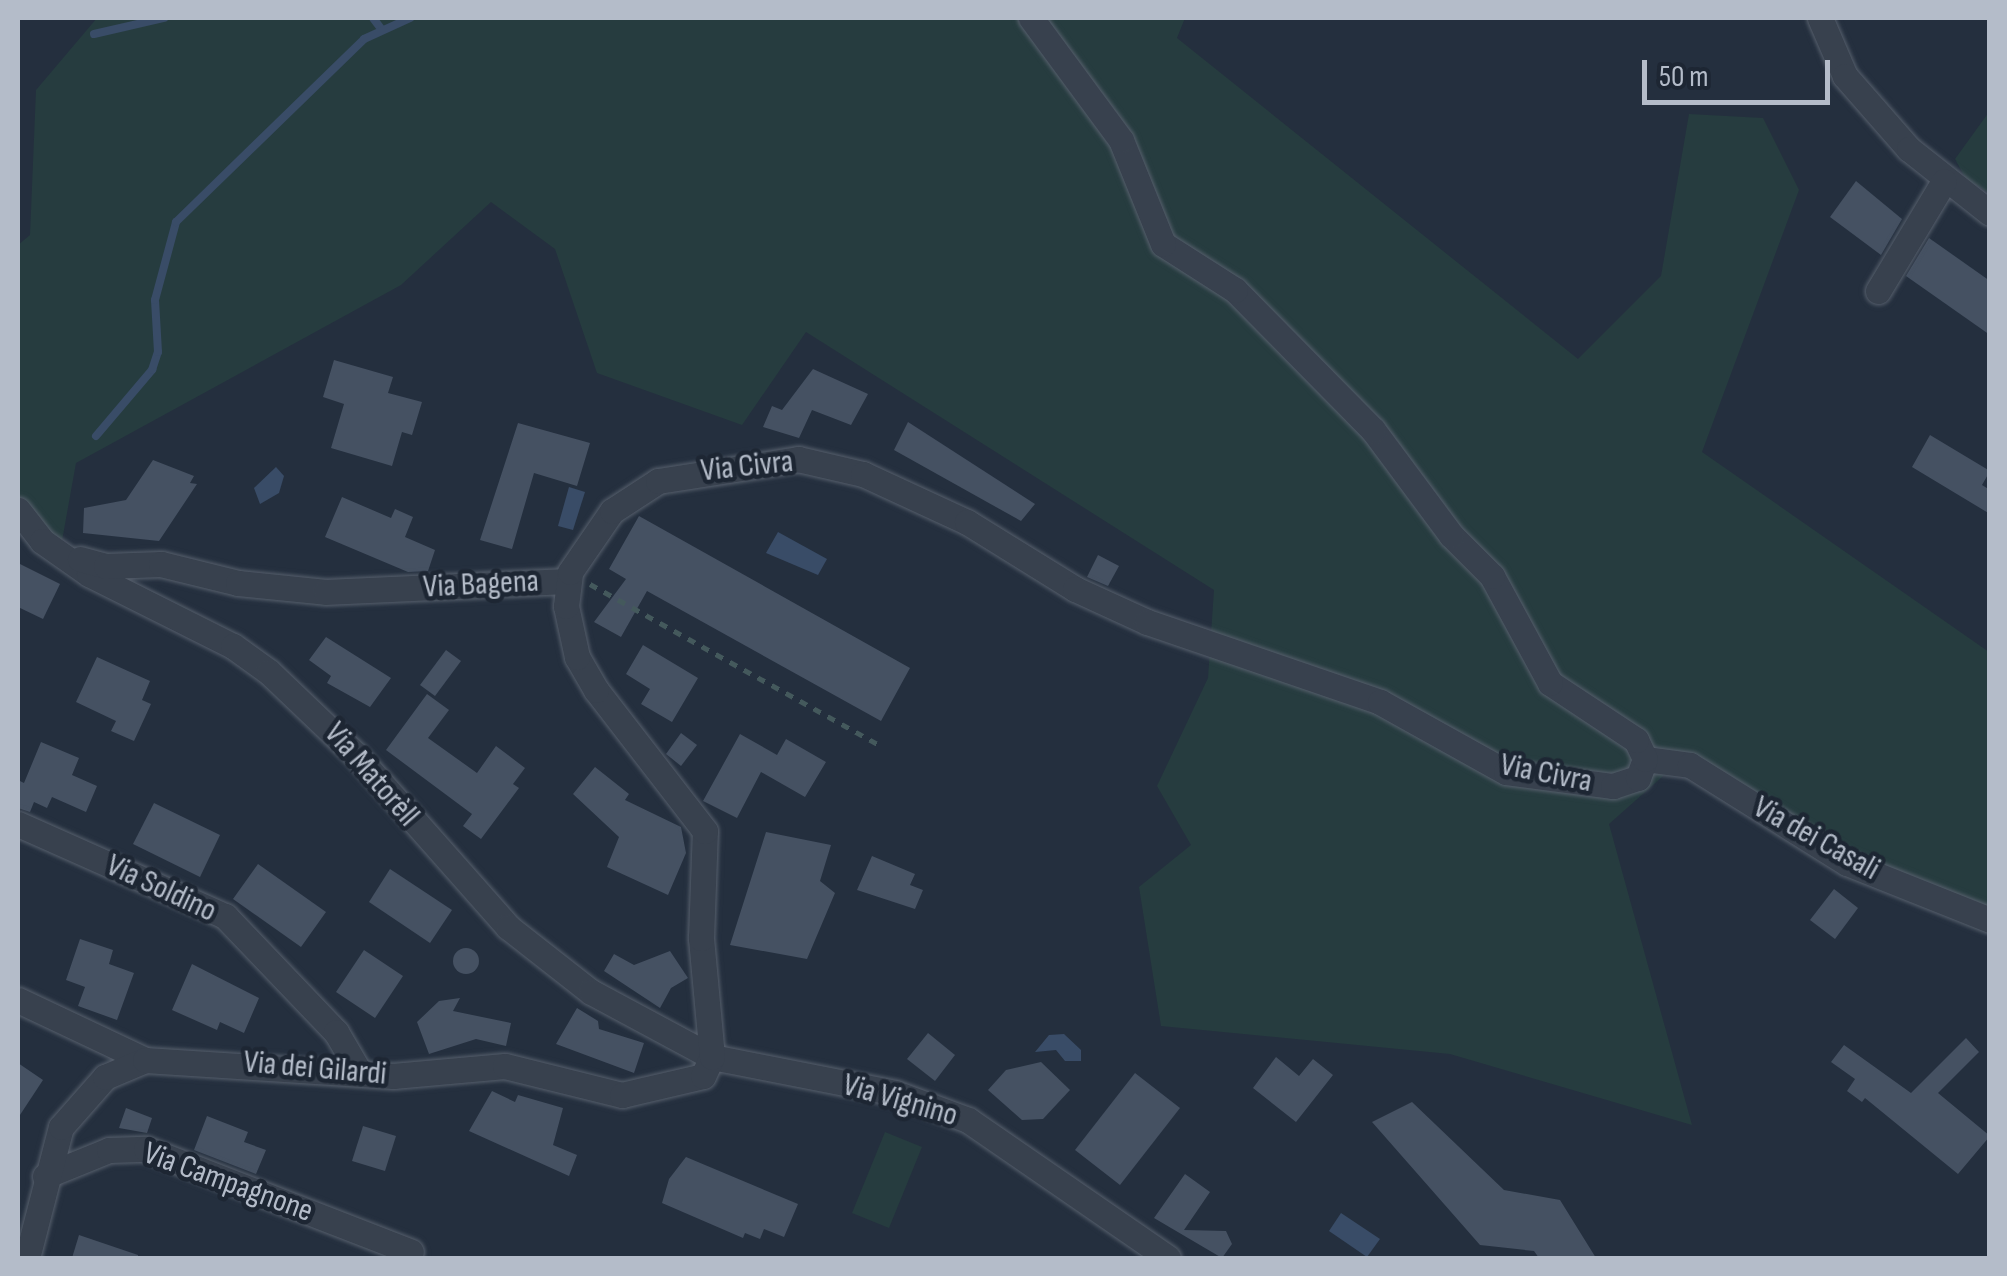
<!DOCTYPE html>
<html>
<head>
<meta charset="utf-8">
<style>
	body { margin:0 }
	#map { position:relative; width:2007px; height:1276px; overflow:hidden; background:#242f3e; font-family:"Sofia Sans Condensed",sans-serif }
	div>[style] { position:absolute }
	[style*='--x'] { left:calc(var(--x)*1px); top:calc(var(--y)*1px); width:calc(var(--w)*1px); rotate:calc(var(--a)*1deg) }
	.green>* { inset:0; background:#263c3f }
	.water>* { inset:0; background:#394c67 }
	.stream>* { height:8px; margin:-4px; padding:0 4px; transform-origin:4px; border-radius:4px; background:#394c67 }
	.building>* { inset:0; background:#455162 }
	.round { border-radius:50% }
	.path>* { height:5px; margin-top:-2.5px; transform-origin:0; background:repeating-linear-gradient(90deg,#44595c 0 8px,transparent 0 16px) }
	.roads { filter:drop-shadow(0 0 2px #565f6c) drop-shadow(0 0 2px #565f6c) }
	.minor>* { height:25px; margin:-12.5px; padding:0 12.5px; transform-origin:12.5px; border-radius:12.5px; background:#38414e }
	span { translate:-50% -50%; white-space:nowrap; text-align:center; line-height:1.15; -webkit-text-stroke:9px #1d2633; paint-order:stroke }
	.street-label { font-size:32px; color:#b4bcc9 }
	.frame { position:absolute; inset:0; border:20px solid #b4bcc9; pointer-events:none }
	.scale { position:absolute; left:1642px; top:60px; width:188px; height:45px; box-sizing:border-box; border:5px solid #b4bcc9; border-top:0; padding-left:12px; font-size:30px; line-height:35px; white-space:nowrap; color:#b4bcc9; -webkit-text-stroke:8px #1d2633; paint-order:stroke }
</style>
</head>
<body>
<div id="map">
	<div class="green">
		<div style="clip-path:polygon(97px 18px,1185px 18px,1177px 38px,1578px 359px,1661px 276px,1689px 114px,1763px 118px,1799px 190px,1702px 452px,1989px 652px,1989px 920px,1847px 863px,1680px 761px,1609px 824px,1692px 1125px,1450px 1054px,1161px 1026px,1139px 887px,1191px 845px,1157px 786px,1208px 678px,1214px 590px,806px 332px,742px 425px,597px 373px,555px 249px,491px 202px,401px 285px,76px 463px,60px 552px,18px 510px,18px 245px,30px 235px,36px 90px)"></div>
		<div style="clip-path:polygon(1989px 112px,1989px 193px,1966px 179px,1955px 159px)"></div>
		<div style="clip-path:polygon(885px 1132px,922px 1147px,889px 1228px,852px 1213px)"></div>
	</div>
	<div class="water">
		<div style="clip-path:polygon(276px 467px,284px 476px,279px 493px,260px 504px,254px 488px)"></div>
		<div style="clip-path:polygon(569px 487px,585px 492px,573px 530px,558px 526px)"></div>
		<div style="clip-path:polygon(778px 532px,827px 559px,818px 575px,766px 553px)"></div>
		<div style="clip-path:polygon(1064px 1034px,1081px 1050px,1081px 1061px,1065px 1061px,1056px 1050px,1035px 1052px,1049px 1035px)"></div>
		<div style="clip-path:polygon(1341px 1213px,1380px 1239px,1367px 1257px,1329px 1231px)"></div>
	</div>
	<div class="stream">
		<div style="--x:373;--y:18;--w:15;--a:53"></div>
		<div style="--x:94;--y:34;--w:72;--a:-12.9"></div>
		<div style="--x:96;--y:436;--w:87;--a:-49.7"></div>
		<div style="--x:152;--y:370;--w:19;--a:-72"></div>
		<div style="--x:158;--y:352;--w:52;--a:-93.3"></div>
		<div style="--x:155;--y:300;--w:81;--a:-74.9"></div>
		<div style="--x:176;--y:222;--w:262;--a:-44.2"></div>
		<div style="--x:364;--y:39;--w:51;--a:-24.5"></div>
	</div>
	<div class="building">
		<div style="clip-path:polygon(1856px 181px,1902px 219px,1881px 255px,1830px 217px)"></div>
		<div style="clip-path:polygon(1929px 238px,1990px 281px,1990px 335px,1906px 276px)"></div>
		<div style="clip-path:polygon(334px 360px,393px 377px,388px 393px,422px 402px,412px 435px,402px 432px,392px 466px,331px 448px,344px 404px,323px 397px)"></div>
		<div style="clip-path:polygon(813px 369px,868px 394px,851px 425px,812px 410px,799px 438px,763px 427px,772px 406px,782px 410px)"></div>
		<div style="clip-path:polygon(908px 422px,1035px 504px,1021px 521px,894px 450px)"></div>
		<div style="clip-path:polygon(518px 423px,590px 443px,577px 486px,534px 473px,512px 549px,480px 540px)"></div>
		<div style="clip-path:polygon(1930px 435px,1990px 471px,1982px 485px,1990px 490px,1990px 514px,1912px 467px)"></div>
		<div style="clip-path:polygon(153px 460px,194px 476px,190px 483px,197px 484px,159px 541px,83px 533px,84px 508px,126px 500px)"></div>
		<div style="clip-path:polygon(342px 497px,391px 518px,395px 509px,413px 517px,405px 537px,435px 550px,428px 571px,408px 572px,325px 537px)"></div>
		<div style="clip-path:polygon(639px 516px,910px 668px,881px 721px,647px 591px,621px 637px,594px 622px,626px 579px,609px 569px)"></div>
		<div style="clip-path:polygon(1098px 555px,1119px 566px,1108px 586px,1087px 577px)"></div>
		<div style="clip-path:polygon(18px 563px,60px 584px,43px 619px,18px 607px)"></div>
		<div style="clip-path:polygon(326px 637px,391px 678px,370px 707px,327px 683px,331px 676px,309px 660px)"></div>
		<div style="clip-path:polygon(643px 645px,698px 678px,672px 722px,641px 704px,650px 689px,626px 674px)"></div>
		<div style="clip-path:polygon(446px 650px,461px 661px,435px 696px,420px 685px)"></div>
		<div style="clip-path:polygon(97px 657px,150px 681px,142px 700px,151px 704px,134px 741px,111px 731px,116px 721px,76px 702px)"></div>
		<div style="clip-path:polygon(427px 694px,449px 710px,428px 738px,477px 773px,496px 746px,525px 768px,513px 784px,519px 788px,481px 839px,463px 826px,472px 814px,386px 750px)"></div>
		<div style="clip-path:polygon(681px 733px,697px 745px,681px 766px,666px 754px)"></div>
		<div style="clip-path:polygon(740px 734px,777px 755px,786px 739px,826px 762px,805px 797px,761px 772px,737px 818px,703px 801px)"></div>
		<div style="clip-path:polygon(41px 742px,79px 758px,72px 775px,97px 786px,86px 812px,52px 797px,47px 808px,34px 802px,30px 812px,18px 808px,18px 780px,24px 783px)"></div>
		<div style="clip-path:polygon(595px 767px,629px 794px,625px 800px,681px 827px,686px 853px,668px 895px,607px 867px,619px 837px,573px 794px)"></div>
		<div style="clip-path:polygon(154px 803px,220px 835px,200px 877px,133px 844px)"></div>
		<div style="clip-path:polygon(766px 832px,831px 845px,820px 881px,835px 893px,807px 959px,730px 945px)"></div>
		<div style="clip-path:polygon(872px 856px,915px 874px,910px 885px,923px 890px,915px 909px,857px 890px)"></div>
		<div style="clip-path:polygon(258px 864px,326px 912px,301px 947px,233px 899px)"></div>
		<div style="clip-path:polygon(390px 869px,452px 910px,430px 943px,369px 902px)"></div>
		<div style="clip-path:polygon(1834px 889px,1858px 908px,1835px 939px,1810px 920px)"></div>
		<div style="clip-path:polygon(80px 939px,113px 950px,109px 964px,134px 973px,117px 1020px,78px 1006px,85px 987px,66px 980px)"></div>
		<div class="round" style="left:453px;top:948px;width:26px;height:26px"></div>
		<div style="clip-path:polygon(364px 950px,403px 976px,375px 1018px,336px 992px)"></div>
		<div style="clip-path:polygon(670px 951px,688px 978px,671px 988px,660px 1008px,604px 971px,614px 954px,634px 965px)"></div>
		<div style="clip-path:polygon(192px 964px,259px 998px,244px 1033px,220px 1022px,217px 1030px,172px 1010px)"></div>
		<div style="clip-path:polygon(460px 998px,453px 1011px,511px 1023px,506px 1046px,476px 1039px,429px 1054px,417px 1022px,439px 1001px)"></div>
		<div style="clip-path:polygon(577px 1008px,598px 1021px,599px 1029px,644px 1043px,634px 1073px,556px 1044px)"></div>
		<div style="clip-path:polygon(928px 1033px,955px 1055px,935px 1081px,907px 1059px)"></div>
		<div style="clip-path:polygon(1966px 1038px,1979px 1052px,1938px 1093px,1990px 1136px,1958px 1174px,1865px 1098px,1862px 1102px,1847px 1091px,1855px 1079px,1831px 1062px,1844px 1045px,1911px 1093px)"></div>
		<div style="clip-path:polygon(1276px 1057px,1299px 1076px,1313px 1059px,1333px 1075px,1296px 1122px,1253px 1088px)"></div>
		<div style="clip-path:polygon(1041px 1062px,1070px 1090px,1043px 1119px,1022px 1120px,988px 1090px,1006px 1070px)"></div>
		<div style="clip-path:polygon(18px 1063px,43px 1080px,18px 1118px)"></div>
		<div style="clip-path:polygon(1135px 1073px,1180px 1108px,1120px 1185px,1075px 1150px)"></div>
		<div style="clip-path:polygon(492px 1091px,515px 1102px,518px 1095px,563px 1108px,553px 1145px,577px 1155px,569px 1176px,469px 1131px)"></div>
		<div style="clip-path:polygon(1412px 1102px,1504px 1190px,1560px 1200px,1596px 1258px,1539px 1258px,1534px 1251px,1480px 1245px,1372px 1122px)"></div>
		<div style="clip-path:polygon(126px 1108px,152px 1118px,147px 1133px,119px 1128px)"></div>
		<div style="clip-path:polygon(207px 1116px,248px 1132px,244px 1142px,266px 1150px,256px 1174px,194px 1150px)"></div>
		<div style="clip-path:polygon(363px 1126px,396px 1136px,385px 1171px,352px 1161px)"></div>
		<div style="clip-path:polygon(686px 1157px,798px 1204px,784px 1237px,764px 1229px,760px 1239px,745px 1233px,743px 1238px,662px 1203px,669px 1179px)"></div>
		<div style="clip-path:polygon(1185px 1174px,1210px 1192px,1184px 1230px,1226px 1231px,1232px 1244px,1222px 1258px,1154px 1218px)"></div>
		<div style="clip-path:polygon(79px 1235px,138px 1255px,138px 1258px,72px 1258px)"></div>
	</div>
	<div class="path">
		<div style="--x:590;--y:584;--w:335;--a:29.1"></div>
	</div>
	<div class="roads">
		<div class="minor">
			<div style="--x:1820;--y:18;--w:63;--a:66.7"></div>
			<div style="--x:1845;--y:76;--w:97;--a:48.8"></div>
			<div style="--x:1909;--y:149;--w:103;--a:38.3"></div>
			<div style="--x:1878;--y:291;--w:128;--a:-59"></div>
			<div style="--x:18;--y:510;--w:39;--a:52"></div>
			<div style="--x:42;--y:541;--w:57;--a:35.1"></div>
			<div style="--x:89;--y:574;--w:161;--a:26.6"></div>
			<div style="--x:233;--y:646;--w:44;--a:35.8"></div>
			<div style="--x:269;--y:672;--w:120;--a:43.7"></div>
			<div style="--x:356;--y:755;--w:230;--a:48.5"></div>
			<div style="--x:508;--y:927;--w:105;--a:38.1"></div>
			<div style="--x:591;--y:992;--w:137;--a:28.2"></div>
			<div style="--x:712;--y:1057;--w:187;--a:11.1"></div>
			<div style="--x:895;--y:1093;--w:78;--a:20.3"></div>
			<div style="--x:968;--y:1120;--w:243;--a:34.6"></div>
			<div style="--x:80;--y:559;--w:27;--a:15"></div>
			<div style="--x:106;--y:566;--w:55;--a:-2.1"></div>
			<div style="--x:161;--y:564;--w:79;--a:13.9"></div>
			<div style="--x:238;--y:583;--w:88;--a:5.8"></div>
			<div style="--x:326;--y:592;--w:240;--a:-2.6"></div>
			<div style="--x:1645;--y:759;--w:45;--a:7.6"></div>
			<div style="--x:1690;--y:765;--w:185;--a:32"></div>
			<div style="--x:1847;--y:863;--w:154;--a:21.7"></div>
			<div style="--x:18;--y:824;--w:227;--a:24"></div>
			<div style="--x:225;--y:916;--w:161;--a:46.3"></div>
			<div style="--x:336;--y:1032;--w:48;--a:59.7"></div>
			<div style="--x:18;--y:1000;--w:140;--a:25.3"></div>
			<div style="--x:45;--y:1176;--w:69;--a:-22.1"></div>
			<div style="--x:109;--y:1150;--w:37;--a:-2"></div>
			<div style="--x:146;--y:1149;--w:284;--a:21.2"></div>
			<div style="--x:27;--y:1258;--w:135;--a:-75.5"></div>
			<div style="--x:61;--y:1127;--w:67;--a:-48.7"></div>
			<div style="--x:105;--y:1077;--w:43;--a:-23"></div>
			<div style="--x:145;--y:1060;--w:249;--a:3.7"></div>
			<div style="--x:393;--y:1076;--w:112;--a:-5.1"></div>
			<div style="--x:505;--y:1066;--w:121;--a:13.9"></div>
			<div style="--x:622;--y:1095;--w:83;--a:-13.2"></div>
			<div style="--x:703;--y:1076;--w:21;--a:-65"></div>
			<div style="--x:712;--y:1057;--w:120;--a:-95.3"></div>
			<div style="--x:701;--y:938;--w:107;--a:-87.9"></div>
			<div style="--x:705;--y:831;--w:178;--a:-127.7"></div>
			<div style="--x:596;--y:690;--w:38;--a:-120"></div>
			<div style="--x:577;--y:657;--w:52;--a:-102.2"></div>
			<div style="--x:566;--y:606;--w:34;--a:-83"></div>
			<div style="--x:570;--y:572;--w:74;--a:-55.5"></div>
			<div style="--x:612;--y:511;--w:55;--a:-33.1"></div>
			<div style="--x:658;--y:481;--w:142;--a:-8.9"></div>
			<div style="--x:798;--y:459;--w:67;--a:13"></div>
			<div style="--x:863;--y:474;--w:115;--a:24.8"></div>
			<div style="--x:967;--y:522;--w:127;--a:31.8"></div>
			<div style="--x:1075;--y:589;--w:79;--a:24.6"></div>
			<div style="--x:1147;--y:622;--w:246;--a:18.9"></div>
			<div style="--x:1380;--y:702;--w:144;--a:29.1"></div>
			<div style="--x:1506;--y:772;--w:108;--a:7.5"></div>
			<div style="--x:1613;--y:786;--w:26;--a:-18"></div>
			<div style="--x:1638;--y:778;--w:20;--a:-70"></div>
			<div style="--x:1645;--y:759;--w:21;--a:-115"></div>
			<div style="--x:1636;--y:740;--w:103;--a:-146.5"></div>
			<div style="--x:1550;--y:683;--w:122;--a:-118.5"></div>
			<div style="--x:1492;--y:576;--w:58;--a:-135"></div>
			<div style="--x:1451;--y:535;--w:131;--a:-126.6"></div>
			<div style="--x:1373;--y:430;--w:197;--a:-134.6"></div>
			<div style="--x:1235;--y:290;--w:85;--a:-147.4"></div>
			<div style="--x:1163;--y:244;--w:112;--a:-112"></div>
			<div style="--x:1121;--y:140;--w:152;--a:-126.4"></div>
		</div>
	</div>
	<div class="street-label">
		<span style="left:747px;top:467px;rotate:-6deg">Via Civra</span>
		<span style="left:481px;top:585px;rotate:-3deg">Via Bagena</span>
		<span style="left:1546px;top:774px;rotate:11deg">Via Civra</span>
		<span style="left:371px;top:775px;rotate:49deg">Via Matorèll</span>
		<span style="left:1816px;top:839px;rotate:29deg">Via dei Casali</span>
		<span style="left:161px;top:889px;rotate:25deg">Via Soldino</span>
		<span style="left:315px;top:1069px;rotate:5deg">Via dei Gilardi</span>
		<span style="left:900px;top:1101px;rotate:16deg">Via Vignino</span>
		<span style="left:228px;top:1183px;rotate:20deg">Via Campagnone</span>
	</div>
	<div class="frame"></div>
	<div class="scale">50 m</div>
</div>
</body>
</html>
